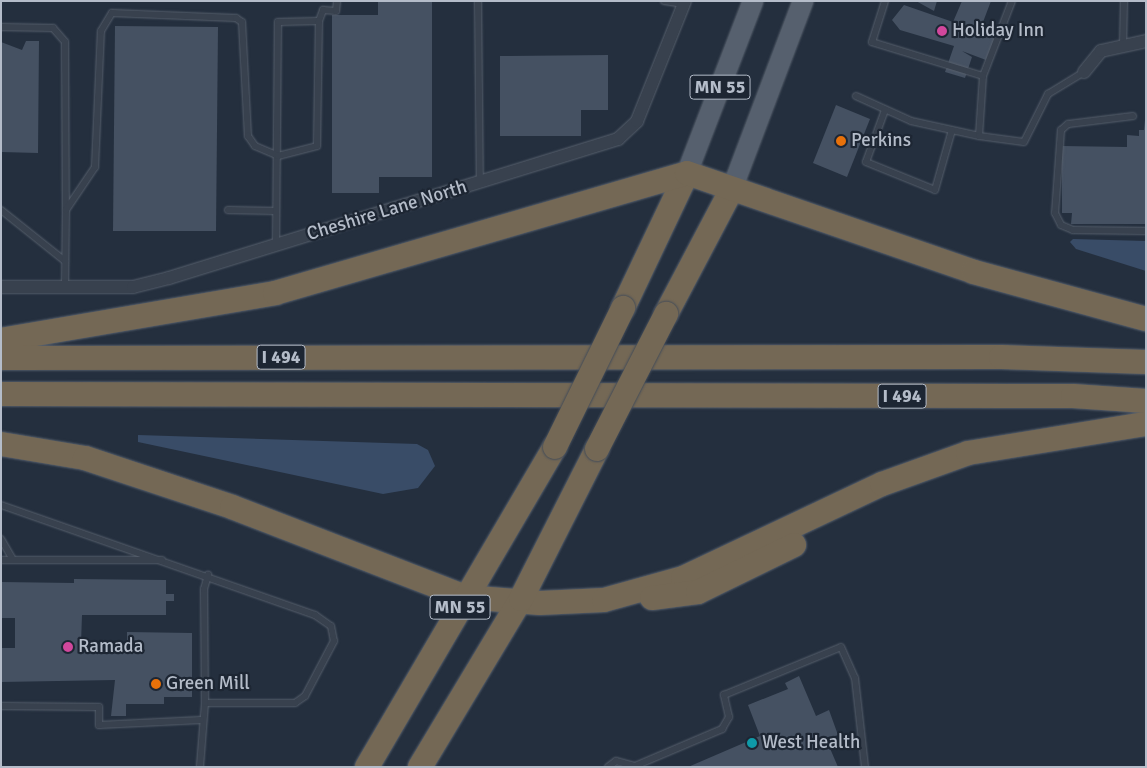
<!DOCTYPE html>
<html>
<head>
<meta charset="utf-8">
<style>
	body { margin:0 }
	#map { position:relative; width:1147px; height:768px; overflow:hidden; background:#242f3e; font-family:Signika,sans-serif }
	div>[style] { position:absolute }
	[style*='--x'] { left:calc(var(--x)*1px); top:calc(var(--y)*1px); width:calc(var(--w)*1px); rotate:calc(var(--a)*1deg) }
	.water>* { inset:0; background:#394c67 }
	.building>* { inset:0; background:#455162 }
	.roads { filter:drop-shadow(0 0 1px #565f6c) drop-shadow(0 0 1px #565f6c) }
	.lane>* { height:6px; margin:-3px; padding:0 3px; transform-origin:3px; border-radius:3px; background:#38414e }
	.street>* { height:12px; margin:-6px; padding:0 6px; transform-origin:6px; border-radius:6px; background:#38414e }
	.primary>* { height:20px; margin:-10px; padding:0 10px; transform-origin:10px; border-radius:10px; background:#56606e }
	.highway>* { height:24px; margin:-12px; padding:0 12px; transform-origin:12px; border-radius:12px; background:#746855 }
	.bridges { filter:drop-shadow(0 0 1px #434c59) drop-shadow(0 0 1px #434c59) }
	.highway-bridge>* { height:24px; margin:-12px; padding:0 12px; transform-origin:12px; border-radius:12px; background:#746855 }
	.dots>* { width:14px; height:14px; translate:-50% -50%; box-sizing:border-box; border:2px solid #1d2633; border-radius:50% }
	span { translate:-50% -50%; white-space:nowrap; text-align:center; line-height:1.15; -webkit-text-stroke:4.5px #1d2633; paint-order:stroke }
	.shield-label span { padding:1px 4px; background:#1d2633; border:1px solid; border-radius:4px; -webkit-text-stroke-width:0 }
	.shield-label { font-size:18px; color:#b4bcc9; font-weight:700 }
	.poi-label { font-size:19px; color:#b4bcc9 }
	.left { translate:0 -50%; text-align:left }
	.street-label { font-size:19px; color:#b4bcc9 }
	.frame { position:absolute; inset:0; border:2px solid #b4bcc9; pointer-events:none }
</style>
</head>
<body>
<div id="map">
	<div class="water">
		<div style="clip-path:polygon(1073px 239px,1146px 241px,1146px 271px,1076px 249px,1070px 242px)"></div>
		<div style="clip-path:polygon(138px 435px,417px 444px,428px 450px,435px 466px,418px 488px,383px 494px,138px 442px)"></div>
	</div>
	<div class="building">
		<div style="clip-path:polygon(378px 1px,432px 1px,432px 177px,379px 177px,379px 193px,332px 193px,332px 15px,378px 15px)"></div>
		<div style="clip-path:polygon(916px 1px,937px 1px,934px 11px)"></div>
		<div style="clip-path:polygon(962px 1px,991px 1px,980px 30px,995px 37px,986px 60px,962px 51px,972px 57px,965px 78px,945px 72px,954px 46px,900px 30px,892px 20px,904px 5px,953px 22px)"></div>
		<div style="clip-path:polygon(115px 26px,218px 27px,216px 231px,113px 231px)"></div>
		<div style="clip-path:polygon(26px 41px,39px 41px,38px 153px,1px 152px,1px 42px,22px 50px)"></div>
		<div style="clip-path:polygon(608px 55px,608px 110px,581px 110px,581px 136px,500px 136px,500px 56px)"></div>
		<div style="clip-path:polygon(836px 105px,870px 119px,847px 177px,813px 163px)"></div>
		<div style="clip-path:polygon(1146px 110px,1146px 224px,1071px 224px,1072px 213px,1062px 213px,1062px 146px,1127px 147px,1127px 135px,1139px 136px,1139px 130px,1144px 130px)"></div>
		<div style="clip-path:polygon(74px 579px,166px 580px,166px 594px,174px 594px,174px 601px,166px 601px,166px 615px,82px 615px,81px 644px,127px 649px,127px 632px,192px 633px,192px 697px,164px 697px,164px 704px,126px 704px,126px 716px,111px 716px,115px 680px,1px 682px,1px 648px,15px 648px,15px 618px,1px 618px,1px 582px,74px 583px)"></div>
		<div style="clip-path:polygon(799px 676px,816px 716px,829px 710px,838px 735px,826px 739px,838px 767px,688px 767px,760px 736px,748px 705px,788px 689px,785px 683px)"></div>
	</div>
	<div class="roads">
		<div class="lane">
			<div style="--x:478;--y:1;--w:181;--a:89.4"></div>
			<div style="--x:664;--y:1;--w:20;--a:9"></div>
			<div style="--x:1;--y:27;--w:52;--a:1.1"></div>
			<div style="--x:53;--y:28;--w:18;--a:49"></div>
			<div style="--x:65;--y:42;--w:167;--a:89.7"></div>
			<div style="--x:1123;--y:45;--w:44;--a:-88.7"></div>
			<div style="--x:983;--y:76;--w:80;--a:-68.9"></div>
			<div style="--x:856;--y:96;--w:60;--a:24.4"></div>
			<div style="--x:911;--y:121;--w:70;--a:12.4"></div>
			<div style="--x:979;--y:136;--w:60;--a:-86.2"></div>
			<div style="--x:983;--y:76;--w:116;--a:-163"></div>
			<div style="--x:872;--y:42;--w:43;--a:-72.4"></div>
			<div style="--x:885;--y:110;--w:55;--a:110.1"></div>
			<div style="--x:866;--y:162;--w:74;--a:22.1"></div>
			<div style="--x:935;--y:190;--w:62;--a:-74.2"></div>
			<div style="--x:1133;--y:116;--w:65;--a:173"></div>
			<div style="--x:1068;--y:124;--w:9;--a:139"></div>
			<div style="--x:1061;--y:130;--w:83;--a:94.1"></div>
			<div style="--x:1055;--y:213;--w:13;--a:63"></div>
			<div style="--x:1061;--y:225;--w:13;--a:23"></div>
			<div style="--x:1073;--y:230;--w:73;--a:0.8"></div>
			<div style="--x:979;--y:136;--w:45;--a:7.6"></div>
			<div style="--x:1024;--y:142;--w:54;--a:-63.4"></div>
			<div style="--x:1048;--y:94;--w:42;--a:-31.4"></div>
			<div style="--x:1;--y:210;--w:82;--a:38.6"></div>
			<div style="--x:228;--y:210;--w:48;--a:1.2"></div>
			<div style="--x:276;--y:246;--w:224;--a:-89.5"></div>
			<div style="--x:278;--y:22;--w:41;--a:-1.4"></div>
			<div style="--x:319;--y:21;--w:12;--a:-70"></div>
			<div style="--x:323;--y:10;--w:13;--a:4"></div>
			<div style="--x:336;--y:11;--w:10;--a:-84"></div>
			<div style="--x:65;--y:287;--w:77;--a:-89.3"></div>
			<div style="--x:66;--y:210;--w:52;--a:-56"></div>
			<div style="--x:95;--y:167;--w:136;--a:-87.5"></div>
			<div style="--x:101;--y:31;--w:21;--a:-59"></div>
			<div style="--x:112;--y:13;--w:124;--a:2.3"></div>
			<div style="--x:236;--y:18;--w:7;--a:34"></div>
			<div style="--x:242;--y:22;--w:114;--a:87"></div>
			<div style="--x:248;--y:136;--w:12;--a:55"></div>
			<div style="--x:255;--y:146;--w:25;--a:23"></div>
			<div style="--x:278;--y:156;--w:40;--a:-14.4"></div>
			<div style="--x:317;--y:146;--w:125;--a:-89.1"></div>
			<div style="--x:1;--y:505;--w:333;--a:19.3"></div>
			<div style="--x:315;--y:615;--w:19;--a:35"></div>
			<div style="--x:331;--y:626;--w:15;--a:79"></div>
			<div style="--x:334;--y:641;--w:62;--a:117.8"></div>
			<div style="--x:305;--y:696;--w:12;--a:145"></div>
			<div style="--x:295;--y:703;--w:90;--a:180"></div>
			<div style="--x:205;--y:703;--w:64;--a:94.5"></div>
			<div style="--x:1;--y:539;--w:24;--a:60"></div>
			<div style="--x:1;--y:560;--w:161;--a:0"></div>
			<div style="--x:205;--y:703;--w:114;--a:-90.5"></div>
			<div style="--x:204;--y:589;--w:15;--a:-74"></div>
			<div style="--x:1;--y:706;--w:98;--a:0.6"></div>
			<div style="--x:99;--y:707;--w:18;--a:90"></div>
			<div style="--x:99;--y:725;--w:102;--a:-2.8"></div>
			<div style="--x:608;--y:767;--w:10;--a:-37"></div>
			<div style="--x:616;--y:761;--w:20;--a:15"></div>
			<div style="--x:635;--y:766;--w:95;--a:-23"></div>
			<div style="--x:722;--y:729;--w:14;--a:-60"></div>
			<div style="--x:729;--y:717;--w:23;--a:-103"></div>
			<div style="--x:724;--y:695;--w:126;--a:-22.3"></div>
			<div style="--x:841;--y:647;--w:34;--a:66"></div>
			<div style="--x:855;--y:678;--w:90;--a:83.6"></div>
		</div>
		<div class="street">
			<div style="--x:1084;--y:72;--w:27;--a:-51"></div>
			<div style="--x:1101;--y:51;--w:46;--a:-12.5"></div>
			<div style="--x:1;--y:287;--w:132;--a:0"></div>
			<div style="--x:133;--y:287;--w:37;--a:-14"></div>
			<div style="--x:169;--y:278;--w:470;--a:-17.2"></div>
			<div style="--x:618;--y:139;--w:26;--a:-43"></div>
			<div style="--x:637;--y:121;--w:129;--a:-68.2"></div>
		</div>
		<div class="primary">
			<div style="--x:687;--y:173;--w:184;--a:-69"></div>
			<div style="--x:732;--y:189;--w:201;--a:-69.3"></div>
		</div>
		<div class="highway">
			<div style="--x:623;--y:308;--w:149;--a:-64.6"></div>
			<div style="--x:666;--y:314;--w:141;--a:-62.2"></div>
			<div style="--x:1;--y:340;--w:278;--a:-9.7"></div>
			<div style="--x:275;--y:293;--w:429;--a:-16.2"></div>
			<div style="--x:687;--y:173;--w:304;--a:19"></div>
			<div style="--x:974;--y:272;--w:178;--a:15.3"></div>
			<div style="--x:1;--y:358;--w:1000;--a:-0.06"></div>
			<div style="--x:1001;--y:357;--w:145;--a:2"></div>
			<div style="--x:1;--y:394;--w:1072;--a:0.11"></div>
			<div style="--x:1073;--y:396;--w:73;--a:3.9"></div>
			<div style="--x:1;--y:444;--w:85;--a:9.5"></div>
			<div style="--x:85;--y:458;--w:155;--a:18.4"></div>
			<div style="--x:232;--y:507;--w:250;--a:21.1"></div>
			<div style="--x:465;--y:597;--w:75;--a:4.6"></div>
			<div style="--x:540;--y:603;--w:64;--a:-2.7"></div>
			<div style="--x:604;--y:600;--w:82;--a:-15.6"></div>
			<div style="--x:683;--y:578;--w:220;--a:-25.3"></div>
			<div style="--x:882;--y:484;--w:91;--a:-19.8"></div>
			<div style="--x:968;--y:453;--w:180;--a:-9.3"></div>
			<div style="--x:652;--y:598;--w:46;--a:-7.4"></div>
			<div style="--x:698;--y:592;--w:107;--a:-26.1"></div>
			<div style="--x:367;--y:767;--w:371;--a:-59.6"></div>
			<div style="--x:420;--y:767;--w:196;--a:-59"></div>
			<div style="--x:521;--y:599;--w:168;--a:-63.1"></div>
		</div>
	</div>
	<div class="bridges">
		<div class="highway-bridge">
			<div style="--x:555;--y:447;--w:155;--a:-63.9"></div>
			<div style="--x:597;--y:449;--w:152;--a:-62.9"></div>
		</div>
	</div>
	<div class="dots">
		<div style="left:942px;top:31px;background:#d1479c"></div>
		<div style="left:841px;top:141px;background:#e8710a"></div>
		<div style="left:68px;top:647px;background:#d1479c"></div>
		<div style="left:156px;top:684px;background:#e8710a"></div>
		<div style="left:752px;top:743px;background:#0f9aa8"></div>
	</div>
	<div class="shield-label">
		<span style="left:720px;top:87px">MN 55</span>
		<span style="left:281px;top:357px">I 494</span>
		<span style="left:902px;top:396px">I 494</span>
		<span style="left:460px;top:607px">MN 55</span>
	</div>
	<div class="poi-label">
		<span class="left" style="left:952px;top:31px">Holiday Inn</span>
		<span class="left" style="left:851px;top:141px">Perkins</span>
		<span class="left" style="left:78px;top:647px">Ramada</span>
		<span class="left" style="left:166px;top:684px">Green Mill</span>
		<span class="left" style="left:762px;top:743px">West Health</span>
	</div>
	<div class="street-label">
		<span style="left:387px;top:211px;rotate:-17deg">Cheshire Lane North</span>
	</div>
	<div class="frame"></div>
</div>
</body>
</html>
